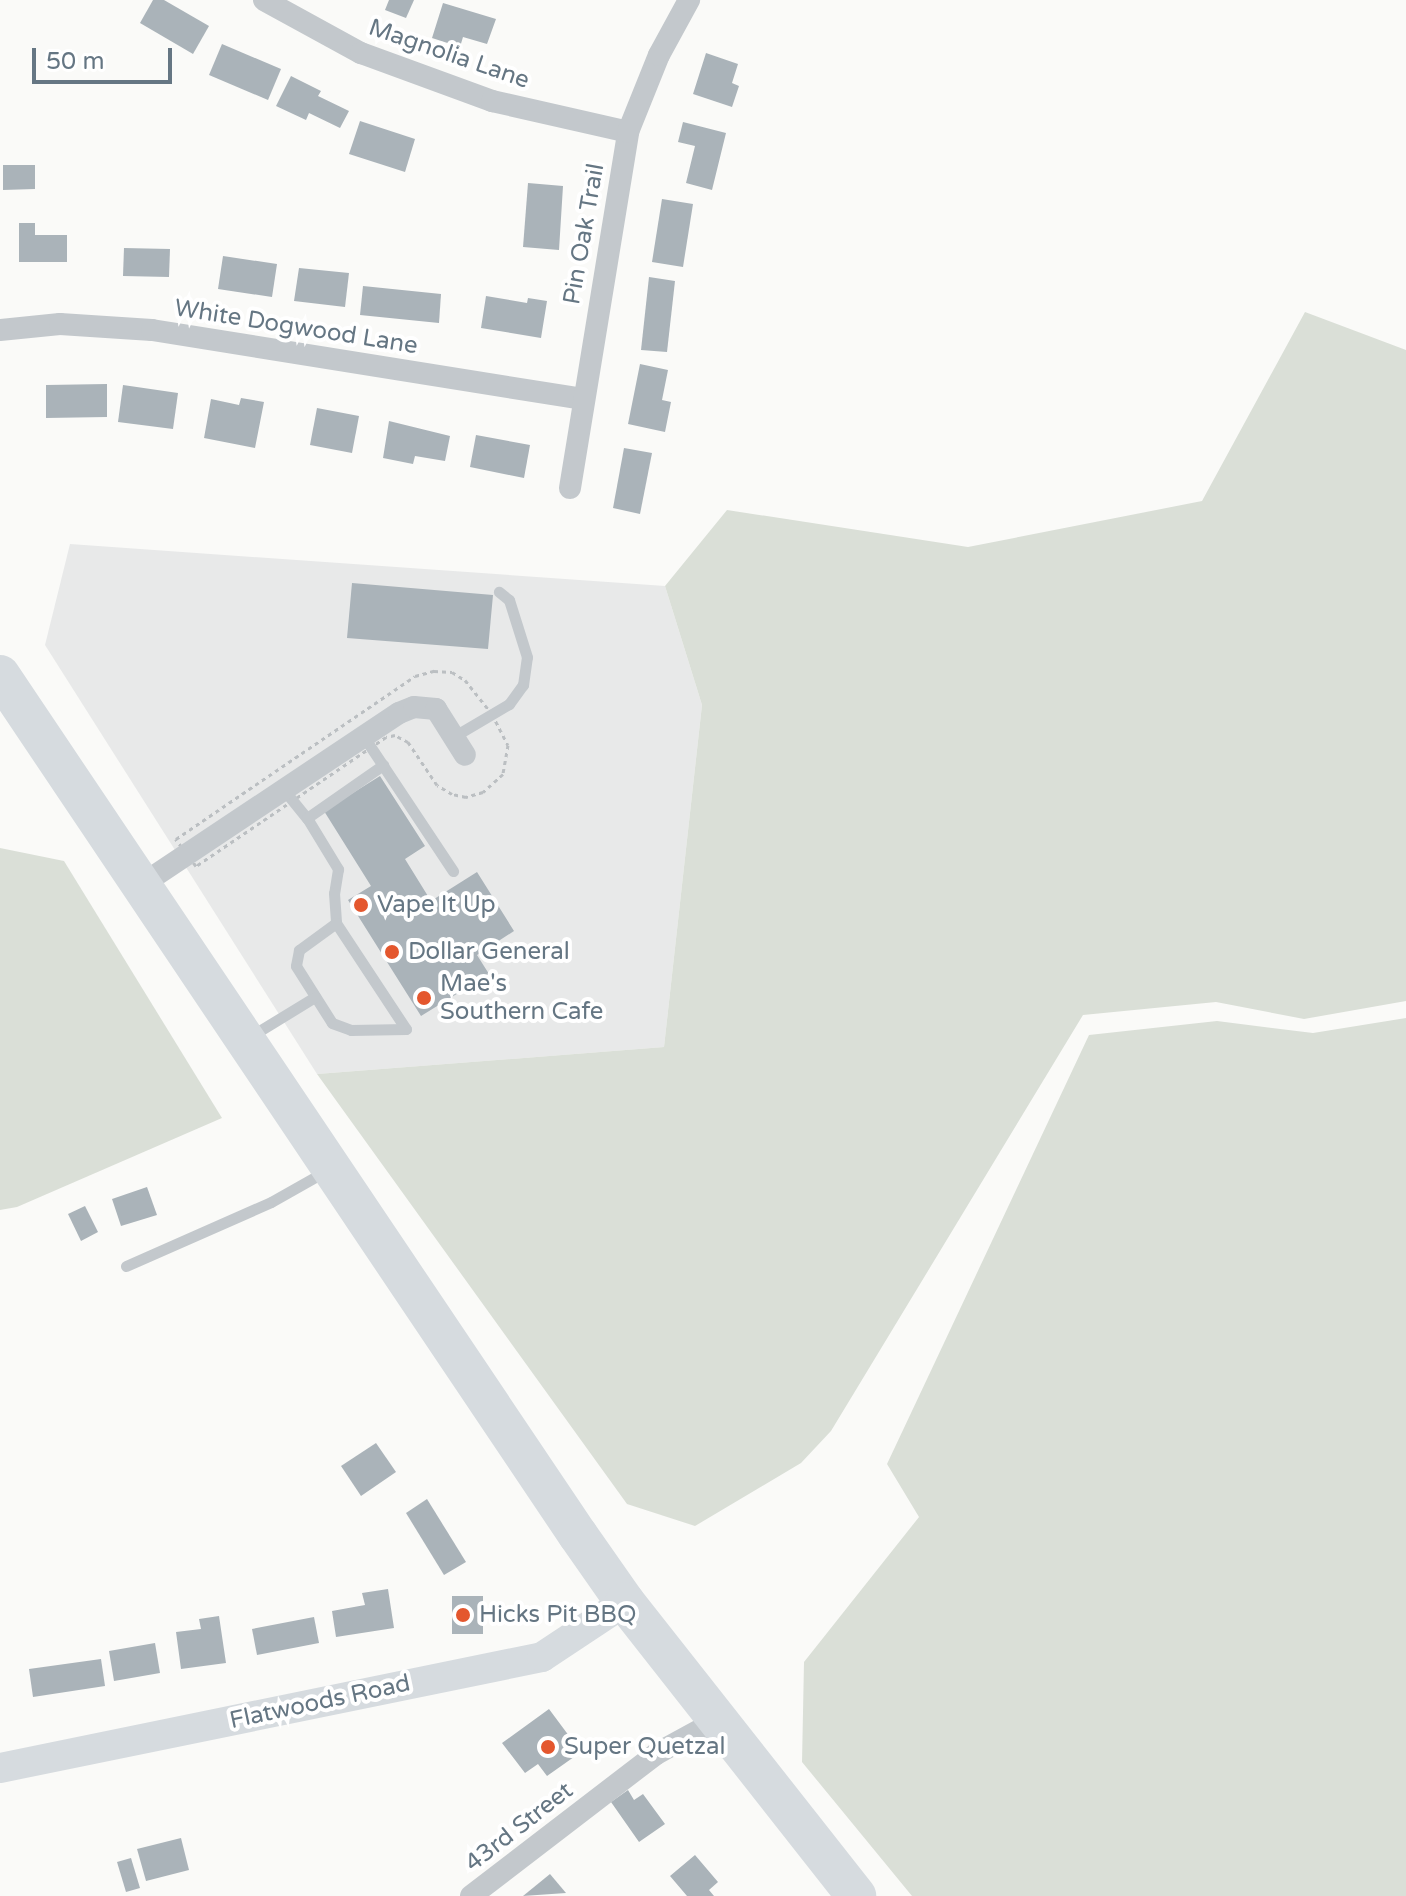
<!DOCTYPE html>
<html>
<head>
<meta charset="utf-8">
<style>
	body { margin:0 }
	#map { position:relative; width:1406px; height:1896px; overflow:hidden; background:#fafaf8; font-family:"Varela Round",sans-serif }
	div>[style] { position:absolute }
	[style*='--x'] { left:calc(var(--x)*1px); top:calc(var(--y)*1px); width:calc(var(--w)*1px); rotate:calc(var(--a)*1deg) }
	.built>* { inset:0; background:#e8e9e9 }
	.green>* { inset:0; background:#dadfd7 }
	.building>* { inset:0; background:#aab3b9 }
	.path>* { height:3px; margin-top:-1.5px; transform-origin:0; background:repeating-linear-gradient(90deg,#bbbfc2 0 4px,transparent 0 8px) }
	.lane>* { height:11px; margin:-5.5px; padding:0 5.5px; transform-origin:5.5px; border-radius:5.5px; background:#c3c8cc }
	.street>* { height:22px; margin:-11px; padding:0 11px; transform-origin:11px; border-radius:11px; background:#c3c8cc }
	.secondary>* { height:30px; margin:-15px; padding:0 15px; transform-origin:15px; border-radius:15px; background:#d6dbdf }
	.highway>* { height:40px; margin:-20px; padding:0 20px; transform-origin:20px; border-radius:20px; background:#d6dbdf }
	.dots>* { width:22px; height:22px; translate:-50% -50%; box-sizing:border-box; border:4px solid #fff; border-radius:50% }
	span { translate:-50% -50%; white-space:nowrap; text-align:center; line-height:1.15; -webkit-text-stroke:8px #fff; paint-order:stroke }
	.street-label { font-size:24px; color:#657683 }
	.poi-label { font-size:24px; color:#657683 }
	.left { translate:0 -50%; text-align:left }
	.scale { position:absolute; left:32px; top:48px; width:140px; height:36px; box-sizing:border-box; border:4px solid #657683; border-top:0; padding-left:10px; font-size:24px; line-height:28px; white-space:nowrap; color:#657683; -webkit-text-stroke:6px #fff; paint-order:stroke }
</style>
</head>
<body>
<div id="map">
	<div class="built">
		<div style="clip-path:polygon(70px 544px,665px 586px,702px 705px,664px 1047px,317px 1074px,45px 645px)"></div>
	</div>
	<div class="green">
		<div style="clip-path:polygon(1305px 312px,1406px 350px,1406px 1001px,1304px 1019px,1216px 1002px,1083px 1015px,831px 1431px,801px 1463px,695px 1526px,627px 1504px,317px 1074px,664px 1047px,702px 705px,665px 586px,727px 510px,968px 547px,1202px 501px)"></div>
		<div style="clip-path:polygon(0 848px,64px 861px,222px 1118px,17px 1207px,0 1210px)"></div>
		<div style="clip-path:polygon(1406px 1018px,1406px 1896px,912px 1896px,802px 1762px,804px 1662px,919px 1517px,887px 1464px,1089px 1035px,1217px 1021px,1313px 1033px)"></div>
	</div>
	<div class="building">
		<div style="clip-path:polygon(153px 0,164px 0,209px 26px,193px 54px,140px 23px)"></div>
		<div style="clip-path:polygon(389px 0,414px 0,406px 18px,385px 10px)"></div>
		<div style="clip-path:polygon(443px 3px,496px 19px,487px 44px,463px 37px,460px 47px,432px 38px)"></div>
		<div style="clip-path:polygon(222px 44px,281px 69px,268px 100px,209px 75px)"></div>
		<div style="clip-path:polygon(706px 53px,738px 64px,732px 83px,739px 86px,732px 107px,693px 94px)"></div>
		<div style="clip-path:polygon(291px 76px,321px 91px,318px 96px,349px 111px,340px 128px,309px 113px,306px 120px,276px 106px)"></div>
		<div style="clip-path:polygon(360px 121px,415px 139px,405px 172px,349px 154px)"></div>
		<div style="clip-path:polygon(683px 122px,726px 133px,712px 190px,686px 183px,695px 146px,678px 142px)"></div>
		<div style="clip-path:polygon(3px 165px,35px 165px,35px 189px,3px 190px)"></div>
		<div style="clip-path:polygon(528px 183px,563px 186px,559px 250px,523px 247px)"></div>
		<div style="clip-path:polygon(662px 199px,693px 204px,683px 267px,652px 262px)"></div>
		<div style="clip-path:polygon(19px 223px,35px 223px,35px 235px,67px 235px,67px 262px,19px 262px)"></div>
		<div style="clip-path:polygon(124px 248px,170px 249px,169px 277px,123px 276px)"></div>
		<div style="clip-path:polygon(223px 256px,277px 264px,272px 297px,218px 289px)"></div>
		<div style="clip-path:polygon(299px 268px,349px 273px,345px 307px,294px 301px)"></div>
		<div style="clip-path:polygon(649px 277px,675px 281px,667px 352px,641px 350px)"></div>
		<div style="clip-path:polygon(363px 286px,441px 294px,439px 323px,360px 315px)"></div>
		<div style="clip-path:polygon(486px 296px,527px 303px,528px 298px,547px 301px,541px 338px,481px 328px)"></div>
		<div style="clip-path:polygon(640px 364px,668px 370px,662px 400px,671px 402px,665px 432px,628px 424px)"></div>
		<div style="clip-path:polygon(107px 384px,107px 417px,46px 418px,46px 385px)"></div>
		<div style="clip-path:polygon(123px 385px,178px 393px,173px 429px,118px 422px)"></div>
		<div style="clip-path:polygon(241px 398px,264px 402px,255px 448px,204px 438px,211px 399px,239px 405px)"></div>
		<div style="clip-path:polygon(317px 408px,359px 416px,352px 453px,310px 445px)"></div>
		<div style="clip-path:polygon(389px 421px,450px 436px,445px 461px,415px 456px,413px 464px,383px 458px)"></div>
		<div style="clip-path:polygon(476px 435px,530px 445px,524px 478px,470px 467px)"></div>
		<div style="clip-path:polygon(624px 448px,652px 453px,640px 514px,613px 508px)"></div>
		<div style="clip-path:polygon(352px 583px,493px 595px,488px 649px,347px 638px)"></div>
		<div style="clip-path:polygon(380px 776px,425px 846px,405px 859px,431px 901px,477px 872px,514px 931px,477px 955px,489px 974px,421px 1016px,348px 900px,371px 886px,324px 811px)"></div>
		<div style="clip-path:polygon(147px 1187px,157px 1215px,121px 1226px,112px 1199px)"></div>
		<div style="clip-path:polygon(85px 1206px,98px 1232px,81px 1241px,68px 1214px)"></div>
		<div style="clip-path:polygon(376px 1443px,396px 1472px,361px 1496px,341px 1466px)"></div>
		<div style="clip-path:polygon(427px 1499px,466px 1562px,444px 1575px,406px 1513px)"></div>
		<div style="clip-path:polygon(388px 1589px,394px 1628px,336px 1637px,332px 1611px,365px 1605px,362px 1593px)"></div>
		<div style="clip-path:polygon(452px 1596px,483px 1596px,483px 1634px,452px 1634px)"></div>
		<div style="clip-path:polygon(219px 1616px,226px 1663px,181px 1669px,176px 1632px,201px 1629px,199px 1619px)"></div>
		<div style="clip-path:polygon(314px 1617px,319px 1643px,257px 1655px,252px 1629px)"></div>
		<div style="clip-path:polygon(155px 1643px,160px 1673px,114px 1681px,109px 1651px)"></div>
		<div style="clip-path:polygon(101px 1659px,105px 1686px,33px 1697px,29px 1669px)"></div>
		<div style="clip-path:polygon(549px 1709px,581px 1752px,547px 1776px,538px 1764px,525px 1773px,502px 1743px)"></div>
		<div style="clip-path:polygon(628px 1790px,634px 1800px,643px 1794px,665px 1824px,639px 1842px,611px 1802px)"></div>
		<div style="clip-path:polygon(181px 1838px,189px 1870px,146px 1881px,137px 1849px)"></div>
		<div style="clip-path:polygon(695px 1855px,718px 1882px,709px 1890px,714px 1896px,687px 1896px,670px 1876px)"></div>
		<div style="clip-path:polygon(131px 1858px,140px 1888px,126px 1892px,117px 1862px)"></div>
		<div style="clip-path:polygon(550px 1874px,566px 1893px,523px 1896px)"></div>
	</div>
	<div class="path">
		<div style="--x:434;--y:671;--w:18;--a:3"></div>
		<div style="--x:452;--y:672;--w:15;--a:32"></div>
		<div style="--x:465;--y:680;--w:43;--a:51.5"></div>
		<div style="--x:492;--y:714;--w:35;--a:63"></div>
		<div style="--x:508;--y:745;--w:29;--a:100"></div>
		<div style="--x:503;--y:774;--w:27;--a:138"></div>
		<div style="--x:483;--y:792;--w:18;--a:164"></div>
		<div style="--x:466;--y:797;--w:14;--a:-168"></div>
		<div style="--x:452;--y:794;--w:17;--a:-149"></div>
		<div style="--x:437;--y:785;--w:52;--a:-124"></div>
		<div style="--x:408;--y:742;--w:15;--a:-152"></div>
		<div style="--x:395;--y:735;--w:9;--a:167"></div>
		<div style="--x:386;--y:737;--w:230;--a:145.8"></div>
		<div style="--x:196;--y:866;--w:34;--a:-127"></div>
		<div style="--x:176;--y:839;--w:289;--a:-34.3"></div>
		<div style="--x:415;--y:676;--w:20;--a:-15"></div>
	</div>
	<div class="lane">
		<div style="--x:364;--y:737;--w:161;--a:56.4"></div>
		<div style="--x:453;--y:737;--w:65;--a:-30.5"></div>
		<div style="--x:509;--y:704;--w:24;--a:-54"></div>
		<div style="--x:523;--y:685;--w:28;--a:-82"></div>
		<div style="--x:527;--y:657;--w:60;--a:-107.5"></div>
		<div style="--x:509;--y:600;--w:13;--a:-141"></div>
		<div style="--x:284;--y:790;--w:36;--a:51"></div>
		<div style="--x:307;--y:818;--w:60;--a:58.7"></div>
		<div style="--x:338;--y:869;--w:24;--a:99"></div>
		<div style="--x:334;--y:893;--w:30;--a:86"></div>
		<div style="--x:336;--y:923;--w:127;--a:56.6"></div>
		<div style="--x:307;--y:818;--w:93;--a:-34.9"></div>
		<div style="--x:336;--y:923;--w:46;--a:143.9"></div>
		<div style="--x:299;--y:950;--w:16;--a:101"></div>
		<div style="--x:296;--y:966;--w:67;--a:57.7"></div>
		<div style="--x:332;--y:1023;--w:20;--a:20"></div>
		<div style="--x:351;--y:1030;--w:55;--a:-1"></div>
		<div style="--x:251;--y:1036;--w:75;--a:-31.4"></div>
		<div style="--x:126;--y:1266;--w:158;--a:-23.8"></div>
		<div style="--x:271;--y:1202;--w:61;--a:-29.5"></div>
	</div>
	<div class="street">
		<div style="--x:264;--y:0;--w:111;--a:28.7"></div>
		<div style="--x:361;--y:53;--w:140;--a:20.1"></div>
		<div style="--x:492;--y:101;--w:139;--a:12.8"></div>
		<div style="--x:0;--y:330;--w:60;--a:-5.7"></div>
		<div style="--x:60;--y:324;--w:92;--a:3.7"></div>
		<div style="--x:152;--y:330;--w:436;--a:9.1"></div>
		<div style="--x:570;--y:488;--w:361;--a:-80.7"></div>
		<div style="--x:628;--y:132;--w:83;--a:-68.1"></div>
		<div style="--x:659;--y:55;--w:63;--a:-61.4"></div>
		<div style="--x:141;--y:885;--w:310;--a:-33.7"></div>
		<div style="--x:399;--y:713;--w:16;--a:-22"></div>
		<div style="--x:414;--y:707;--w:22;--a:5"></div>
		<div style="--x:436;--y:709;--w:54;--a:57.8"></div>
		<div style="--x:471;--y:1896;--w:233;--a:-37.5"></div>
		<div style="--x:656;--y:1754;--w:71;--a:-28.7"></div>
	</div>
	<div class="secondary">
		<div style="--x:0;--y:1768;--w:553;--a:-11.57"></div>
		<div style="--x:542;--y:1657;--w:100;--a:-33.5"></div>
	</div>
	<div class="highway">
		<div style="--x:0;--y:675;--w:1036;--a:56.1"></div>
		<div style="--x:578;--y:1535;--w:82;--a:55"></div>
		<div style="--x:625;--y:1602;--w:374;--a:51.8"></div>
	</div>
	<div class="dots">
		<div style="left:361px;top:905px;background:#e4572e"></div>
		<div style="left:392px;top:952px;background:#e4572e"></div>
		<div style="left:424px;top:998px;background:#e4572e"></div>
		<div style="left:463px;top:1615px;background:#e4572e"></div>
		<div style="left:548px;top:1747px;background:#e4572e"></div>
	</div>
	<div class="street-label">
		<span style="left:449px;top:54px;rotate:19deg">Magnolia Lane</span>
		<span style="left:584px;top:234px;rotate:-80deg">Pin Oak Trail</span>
		<span style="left:296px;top:327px;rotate:9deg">White Dogwood Lane</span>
		<span style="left:320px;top:1702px;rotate:-12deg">Flatwoods Road</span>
		<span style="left:519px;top:1827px;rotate:-38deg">43rd Street</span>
	</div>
	<div class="poi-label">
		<span class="left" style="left:377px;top:905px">Vape It Up</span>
		<span class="left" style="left:408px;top:952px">Dollar General</span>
		<span class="left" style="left:440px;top:998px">Mae's<br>Southern Cafe</span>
		<span class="left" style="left:479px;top:1615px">Hicks Pit BBQ</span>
		<span class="left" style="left:564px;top:1747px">Super Quetzal</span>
	</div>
	<div class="scale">50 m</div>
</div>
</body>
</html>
